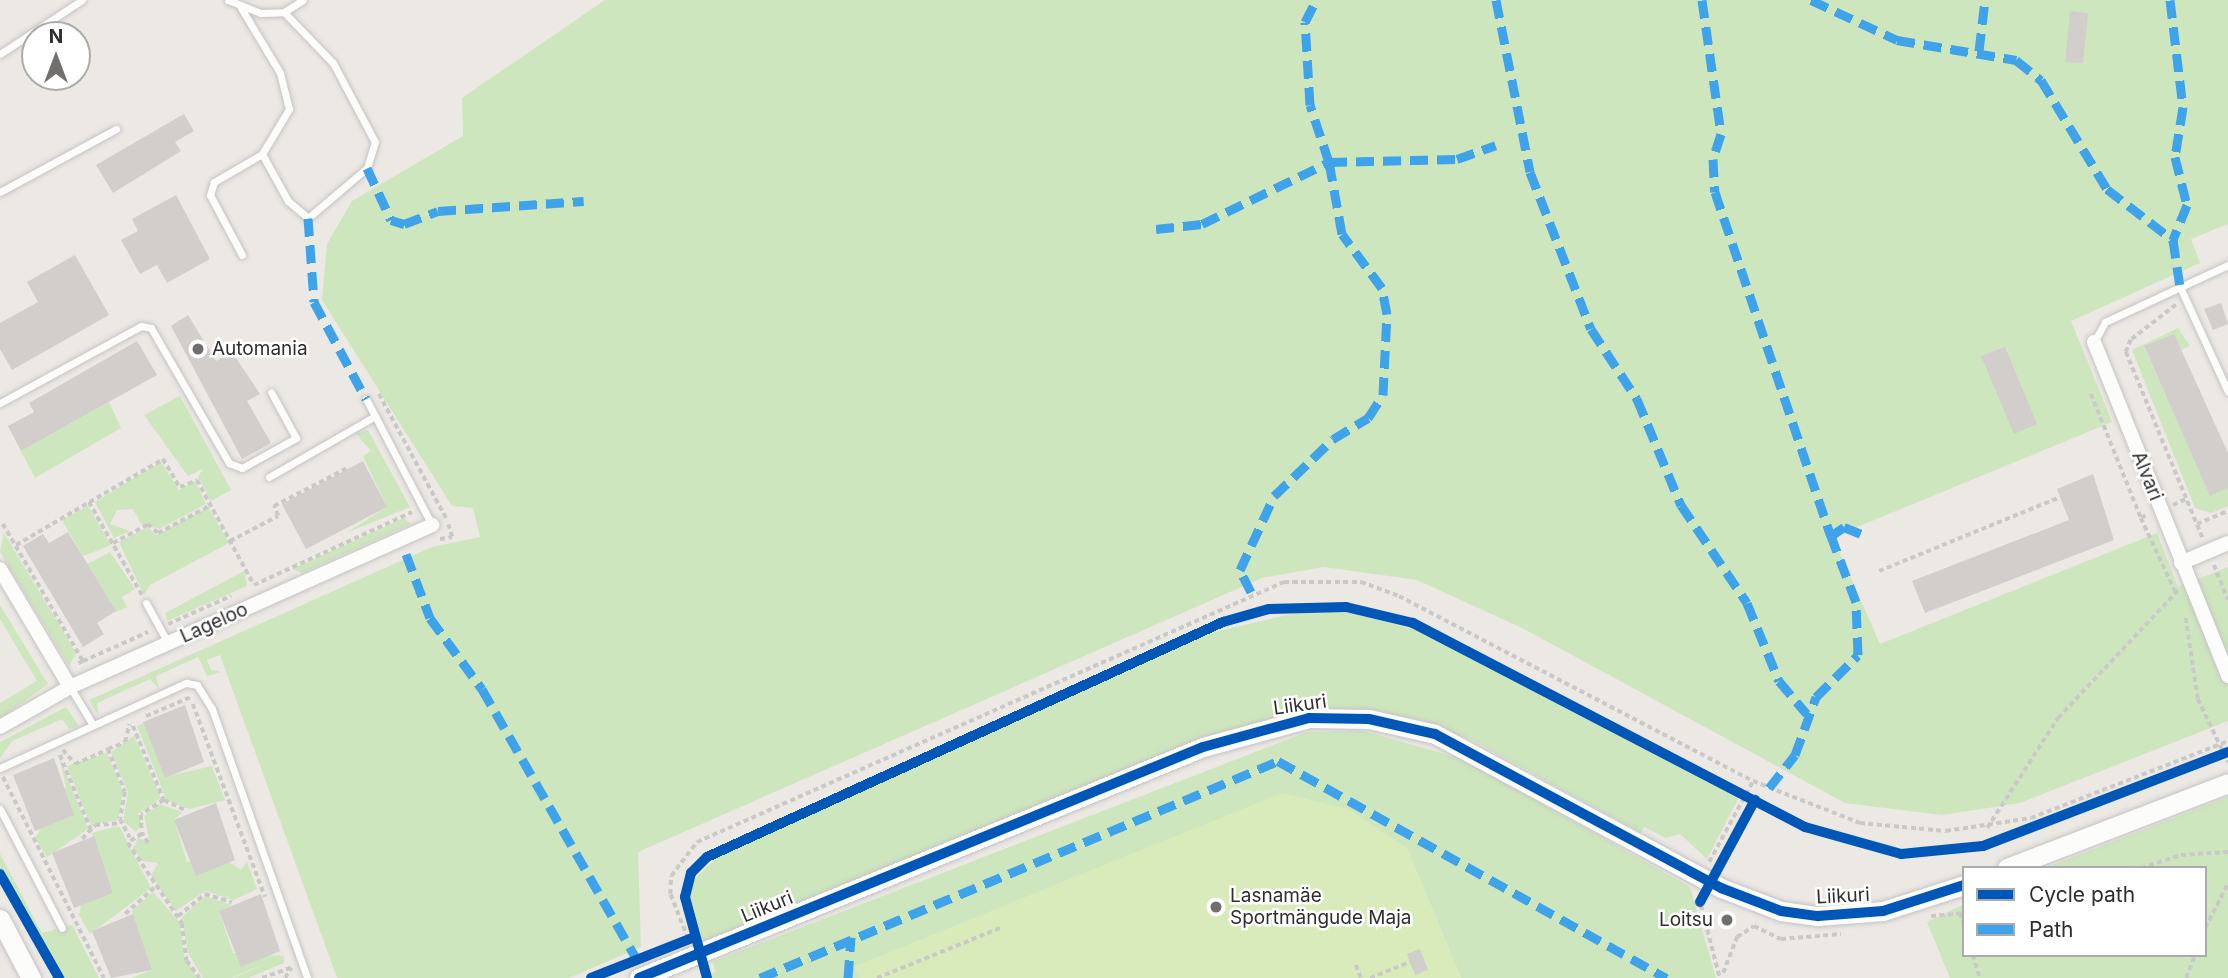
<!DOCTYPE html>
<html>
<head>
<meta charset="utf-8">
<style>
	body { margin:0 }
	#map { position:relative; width:2228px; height:978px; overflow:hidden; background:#ece8e4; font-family:Inter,sans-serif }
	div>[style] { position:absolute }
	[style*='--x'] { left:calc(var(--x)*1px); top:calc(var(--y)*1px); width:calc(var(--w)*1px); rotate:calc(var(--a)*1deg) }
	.green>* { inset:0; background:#cee6be }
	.pitch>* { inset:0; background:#d9eabb }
	.building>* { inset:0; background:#d1cecb }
	.path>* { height:3.5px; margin-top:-1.75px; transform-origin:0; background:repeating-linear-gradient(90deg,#c9c9c8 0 5px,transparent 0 8.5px) }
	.roads { filter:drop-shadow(0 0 2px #c5c4c5) drop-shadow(0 0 2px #c5c4c5) }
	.lane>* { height:7px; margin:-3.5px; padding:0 3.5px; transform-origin:3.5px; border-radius:3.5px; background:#fcfcfb }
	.street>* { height:14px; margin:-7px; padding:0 7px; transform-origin:7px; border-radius:7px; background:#fcfcfb }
	.secondary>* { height:19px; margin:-9.5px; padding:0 9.5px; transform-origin:9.5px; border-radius:9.5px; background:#fcfcfb }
	.quiet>* { height:9px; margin-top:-4.5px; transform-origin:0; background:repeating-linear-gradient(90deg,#3ea3eb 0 18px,transparent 0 27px) }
	.cycleway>* { height:10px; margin:-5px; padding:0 5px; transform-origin:5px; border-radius:5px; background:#0057b8 }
	.dots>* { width:19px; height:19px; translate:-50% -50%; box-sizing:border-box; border:4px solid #fff; border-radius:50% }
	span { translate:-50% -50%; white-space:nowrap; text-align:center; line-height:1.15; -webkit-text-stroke:5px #fff; paint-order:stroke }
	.poi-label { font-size:19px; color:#2e2e2e }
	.left { translate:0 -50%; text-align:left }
	.right { translate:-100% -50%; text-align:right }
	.street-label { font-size:19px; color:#2e2e2e }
	.legend { position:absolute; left:1962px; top:866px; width:245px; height:91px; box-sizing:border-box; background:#fff; border:2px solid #ababab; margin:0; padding:9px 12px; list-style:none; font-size:21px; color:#2e2e2e }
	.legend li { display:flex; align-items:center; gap:14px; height:35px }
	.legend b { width:35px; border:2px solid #ababab }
	.north { position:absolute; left:21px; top:21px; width:70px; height:70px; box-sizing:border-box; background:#fff; border:2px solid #ababab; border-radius:50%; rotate:0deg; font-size:19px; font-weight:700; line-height:28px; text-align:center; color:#2e2e2e }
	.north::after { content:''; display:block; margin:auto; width:24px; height:32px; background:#706f6e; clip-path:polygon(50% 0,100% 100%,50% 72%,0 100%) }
</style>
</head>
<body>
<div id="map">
	<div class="green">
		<div style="clip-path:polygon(605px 0,2228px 0,2228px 224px,2191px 239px,2200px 263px,2071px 321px,2112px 422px,1833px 537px,1880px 644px,2157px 533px,2178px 587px,2228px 567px,2228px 721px,2020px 803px,1942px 815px,1845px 803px,1524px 629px,1417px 580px,1324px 567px,1262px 578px,638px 852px,641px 947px,569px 978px,337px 978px,220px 655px,207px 660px,211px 670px,221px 672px,207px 676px,198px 657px,156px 676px,159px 689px,150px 679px,97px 703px,99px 716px,89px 700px,432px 547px,480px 537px,473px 508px,452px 506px,322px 300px,327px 244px,352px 201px,463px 136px,462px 98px)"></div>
		<div style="clip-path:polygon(2178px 328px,2190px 346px,2181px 350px,2174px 334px,2144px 347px,2210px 495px,2228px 488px,2228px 506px,2211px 513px,2195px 508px,2132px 350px)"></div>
		<div style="clip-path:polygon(180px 396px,231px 490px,211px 501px,198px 477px,203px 469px,188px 476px,144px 415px)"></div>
		<div style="clip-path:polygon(109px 402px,121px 428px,35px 478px,21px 451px)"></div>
		<div style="clip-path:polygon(368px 430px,410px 507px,346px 533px,387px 507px,363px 456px,371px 451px,356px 434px)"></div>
		<div style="clip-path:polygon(161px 462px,179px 490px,195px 481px,206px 504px,159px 529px,141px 524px,133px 509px,117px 510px,110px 524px,130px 531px,114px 538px,95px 502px)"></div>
		<div style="clip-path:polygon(88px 506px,111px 545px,83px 556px,62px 520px)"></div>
		<div style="clip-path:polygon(208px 507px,229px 543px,150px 585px,144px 595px,119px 542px,148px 527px,156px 535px)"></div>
		<div style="clip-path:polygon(404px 518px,411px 524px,302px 573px,292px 569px)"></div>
		<div style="clip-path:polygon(4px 533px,76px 653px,69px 666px,0 552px)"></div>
		<div style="clip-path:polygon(110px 552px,135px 589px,122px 597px,127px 607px,116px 612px,87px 564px)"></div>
		<div style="clip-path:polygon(244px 571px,247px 586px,167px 621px,165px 613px)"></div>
		<div style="clip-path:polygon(0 605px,48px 684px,0 719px,0 703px,37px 681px,0 619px)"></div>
		<div style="clip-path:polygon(1308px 610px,1353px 613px,1420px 631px,1739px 797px,1707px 859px,1680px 834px,1666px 838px,1644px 827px,1641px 833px,1474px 741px,1416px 719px,1328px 709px,1285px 714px,1194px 742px,703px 941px,690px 897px,693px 881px,717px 857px,1214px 632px)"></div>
		<div style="clip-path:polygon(66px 707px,79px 726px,69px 729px,62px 719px,12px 741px,0 758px,0 742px)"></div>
		<div style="clip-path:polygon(144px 723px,165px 777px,212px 766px,225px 800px,190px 809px,167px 801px,137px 726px)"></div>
		<div style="clip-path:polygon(1364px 731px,1462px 759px,1690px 887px,1716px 978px,1461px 978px,1407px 848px,855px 966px,860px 978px,700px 978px,716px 972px,712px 962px,1307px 732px)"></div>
		<div style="clip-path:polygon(134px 736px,161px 798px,138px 814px,142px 825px,136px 832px,123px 821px,128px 792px,111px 752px)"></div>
		<div style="clip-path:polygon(107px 753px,123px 792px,118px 820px,91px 825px,67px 766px)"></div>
		<div style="clip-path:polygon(59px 756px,88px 829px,47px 857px,35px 838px,66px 787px)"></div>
		<div style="clip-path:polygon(2228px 797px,2228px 978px,1950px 978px,1927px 922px,1964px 904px,1964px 955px,2205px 955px,2205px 868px,2045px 868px)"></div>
		<div style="clip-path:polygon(159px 804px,182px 812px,174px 820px,187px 862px,229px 862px,241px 870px,247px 862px,257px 889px,233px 900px,205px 891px,176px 911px,151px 876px,158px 863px,142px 861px,133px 848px,138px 838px,150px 842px,144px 816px)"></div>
		<div style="clip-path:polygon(119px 826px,151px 888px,90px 934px,79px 915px,81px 905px,113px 892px,92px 833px)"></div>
		<div style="clip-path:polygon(0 854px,42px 933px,72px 925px,99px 978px,64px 978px,0 867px)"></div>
		<div style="clip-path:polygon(153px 892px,180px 923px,184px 957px,198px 978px,131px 978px,152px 970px,132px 911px)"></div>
		<div style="clip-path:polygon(205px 896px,232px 905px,219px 911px,233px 953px,284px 956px,284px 963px,248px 978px,233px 978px,273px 960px,231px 978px,203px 978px,188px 953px,182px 917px)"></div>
	</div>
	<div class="pitch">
		<div style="clip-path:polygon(1282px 793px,1349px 809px,1407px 848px,1461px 978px,860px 978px,855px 966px)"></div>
	</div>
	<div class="building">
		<div style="clip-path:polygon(2070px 11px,2088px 13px,2083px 63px,2065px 62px)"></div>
		<div style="clip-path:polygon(184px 114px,194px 131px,175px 142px,181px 151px,113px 193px,96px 165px)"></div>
		<div style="clip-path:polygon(176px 195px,210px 259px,167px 283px,157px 265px,140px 274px,121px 240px,138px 231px,132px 219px)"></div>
		<div style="clip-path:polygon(75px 255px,109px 315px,12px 370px,0 349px,0 323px,38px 302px,27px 282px)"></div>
		<div style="clip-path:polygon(2221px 303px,2228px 324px,2213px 330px,2204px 309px)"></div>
		<div style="clip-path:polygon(188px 315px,216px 361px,232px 352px,260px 394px,247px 401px,271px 443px,242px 459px,171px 326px)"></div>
		<div style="clip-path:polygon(2174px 334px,2228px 453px,2228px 488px,2210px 496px,2144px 346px)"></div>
		<div style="clip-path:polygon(137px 341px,157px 375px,21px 451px,8px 426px,34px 412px,29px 403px)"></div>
		<div style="clip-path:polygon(2005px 347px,2037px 424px,2014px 434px,1981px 356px)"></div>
		<div style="clip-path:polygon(363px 461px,387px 507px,306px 549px,282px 504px)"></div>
		<div style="clip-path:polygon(2093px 474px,2114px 540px,1925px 613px,1912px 581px,2069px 520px,2057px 489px)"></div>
		<div style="clip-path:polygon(68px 532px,116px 611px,97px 623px,104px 634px,83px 647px,23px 546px,43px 534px,49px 543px)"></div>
		<div style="clip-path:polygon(185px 705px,204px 762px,165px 778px,143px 722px)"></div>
		<div style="clip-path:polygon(54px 758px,74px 815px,35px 831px,13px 775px)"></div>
		<div style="clip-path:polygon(216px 803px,235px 860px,196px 876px,174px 820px)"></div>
		<div style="clip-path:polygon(94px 836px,113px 893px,74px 908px,52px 853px)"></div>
		<div style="clip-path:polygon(261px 894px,280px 951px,241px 967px,219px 911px)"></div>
		<div style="clip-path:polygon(133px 914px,152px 970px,111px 978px,92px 931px)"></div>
		<div style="clip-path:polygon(1420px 949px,1428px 970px,1415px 975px,1407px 954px)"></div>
	</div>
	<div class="path">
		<div style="--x:2176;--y:305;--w:57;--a:142.1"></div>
		<div style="--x:2131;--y:340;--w:13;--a:113"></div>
		<div style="--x:2126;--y:352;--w:202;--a:67.6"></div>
		<div style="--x:379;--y:394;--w:141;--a:61.6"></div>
		<div style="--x:2091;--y:394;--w:134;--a:68"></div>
		<div style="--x:89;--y:502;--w:107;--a:60.3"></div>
		<div style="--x:2173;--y:505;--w:14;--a:-25"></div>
		<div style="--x:2146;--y:516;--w:5;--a:158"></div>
		<div style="--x:2141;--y:518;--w:81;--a:65"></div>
		<div style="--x:3;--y:524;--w:159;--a:59.7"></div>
		<div style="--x:83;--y:661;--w:7;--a:146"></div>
		<div style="--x:2197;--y:524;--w:34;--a:-23"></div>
		<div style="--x:440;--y:539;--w:12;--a:-9"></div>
		<div style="--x:452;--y:537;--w:13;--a:-108"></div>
		<div style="--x:230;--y:541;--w:54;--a:-27.5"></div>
		<div style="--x:278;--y:516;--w:11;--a:-112"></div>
		<div style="--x:274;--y:506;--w:85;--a:-27.5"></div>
		<div style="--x:113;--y:543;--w:40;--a:-28"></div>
		<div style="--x:148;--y:524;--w:13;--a:42"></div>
		<div style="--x:158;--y:533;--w:60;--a:-27.8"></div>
		<div style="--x:16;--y:545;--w:170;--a:-30.3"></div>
		<div style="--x:163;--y:459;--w:33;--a:59"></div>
		<div style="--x:180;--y:487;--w:18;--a:-22"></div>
		<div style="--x:197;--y:480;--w:119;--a:61.5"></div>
		<div style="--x:2214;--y:565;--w:37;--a:68"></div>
		<div style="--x:1879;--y:571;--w:193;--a:-22.2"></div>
		<div style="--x:254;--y:585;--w:174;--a:-24.8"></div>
		<div style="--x:2186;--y:618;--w:82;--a:81.6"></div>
		<div style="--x:2198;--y:699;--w:70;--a:64.5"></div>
		<div style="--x:168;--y:624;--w:69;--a:-24"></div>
		<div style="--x:83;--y:661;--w:71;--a:-24"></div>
		<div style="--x:193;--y:704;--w:206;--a:69.5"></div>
		<div style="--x:146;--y:716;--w:49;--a:-22.9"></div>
		<div style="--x:133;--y:726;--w:80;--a:67.3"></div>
		<div style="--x:164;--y:800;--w:27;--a:147"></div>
		<div style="--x:141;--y:815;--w:19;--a:87"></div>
		<div style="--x:108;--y:749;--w:18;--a:-22"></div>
		<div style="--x:125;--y:742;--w:18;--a:-77"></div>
		<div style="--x:63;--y:750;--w:18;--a:49"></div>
		<div style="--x:75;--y:764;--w:36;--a:-24"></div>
		<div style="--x:108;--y:749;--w:46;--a:68.4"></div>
		<div style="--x:125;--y:792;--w:27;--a:100"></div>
		<div style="--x:120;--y:819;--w:21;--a:62"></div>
		<div style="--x:60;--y:755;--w:81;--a:67.5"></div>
		<div style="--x:3;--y:777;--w:225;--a:63.3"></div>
		<div style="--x:164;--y:800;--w:23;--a:25"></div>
		<div style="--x:1987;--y:828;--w:131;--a:-57.2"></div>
		<div style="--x:2058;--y:718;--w:175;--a:-46.8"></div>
		<div style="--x:82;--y:839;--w:19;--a:-47"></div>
		<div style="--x:95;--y:825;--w:26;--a:-4"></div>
		<div style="--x:148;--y:843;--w:11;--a:-124"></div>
		<div style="--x:142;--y:834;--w:17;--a:147"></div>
		<div style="--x:128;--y:843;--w:97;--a:56"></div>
		<div style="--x:182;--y:923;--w:38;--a:83"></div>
		<div style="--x:187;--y:961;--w:21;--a:53"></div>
		<div style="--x:1709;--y:862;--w:92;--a:-61.5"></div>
		<div style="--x:2141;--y:868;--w:42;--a:-18"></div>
		<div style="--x:2181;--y:855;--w:47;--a:-3.7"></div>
		<div style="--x:1699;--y:897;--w:84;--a:75.5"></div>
		<div style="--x:1960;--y:913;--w:11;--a:68"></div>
		<div style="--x:125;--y:914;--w:39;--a:-42"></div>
		<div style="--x:178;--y:916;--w:35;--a:-39"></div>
		<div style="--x:205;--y:894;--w:28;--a:17"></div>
		<div style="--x:1931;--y:916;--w:33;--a:-5"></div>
		<div style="--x:2205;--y:928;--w:51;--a:-62.9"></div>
		<div style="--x:688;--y:939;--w:48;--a:-111.8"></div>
		<div style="--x:670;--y:894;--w:18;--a:-87"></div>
		<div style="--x:671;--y:876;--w:43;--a:-52.6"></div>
		<div style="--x:697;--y:842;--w:642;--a:-23.89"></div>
		<div style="--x:1284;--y:582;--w:77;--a:0"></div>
		<div style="--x:1361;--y:582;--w:40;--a:20.2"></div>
		<div style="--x:1399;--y:596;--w:399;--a:27.6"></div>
		<div style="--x:1753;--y:781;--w:115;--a:21.4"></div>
		<div style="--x:1860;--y:823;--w:86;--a:5.3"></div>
		<div style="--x:1946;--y:831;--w:86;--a:-8.7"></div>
		<div style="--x:2031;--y:818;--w:212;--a:-21.3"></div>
		<div style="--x:1973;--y:955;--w:24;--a:73"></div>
		<div style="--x:1356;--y:965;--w:14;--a:69"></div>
		<div style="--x:1723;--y:973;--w:39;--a:-69"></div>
		<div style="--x:1737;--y:937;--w:20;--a:-33"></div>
		<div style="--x:1754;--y:926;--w:30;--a:26"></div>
		<div style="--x:1781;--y:939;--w:60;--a:-4.8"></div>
		<div style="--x:262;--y:978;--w:32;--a:-20"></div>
		<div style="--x:285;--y:978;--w:12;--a:-59"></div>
		<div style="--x:877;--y:978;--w:133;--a:-22.1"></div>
		<div style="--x:1370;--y:978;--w:43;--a:-21.8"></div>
		<div style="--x:2186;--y:978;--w:25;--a:-69"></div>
	</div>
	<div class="roads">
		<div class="lane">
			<div style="--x:228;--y:0;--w:35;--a:22"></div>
			<div style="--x:261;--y:13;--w:23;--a:-2"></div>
			<div style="--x:284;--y:12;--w:22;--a:-32"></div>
			<div style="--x:241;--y:8;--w:76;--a:59"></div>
			<div style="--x:280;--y:73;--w:37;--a:76"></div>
			<div style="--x:289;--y:109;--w:52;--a:121"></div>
			<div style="--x:262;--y:154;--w:56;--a:149.7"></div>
			<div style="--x:214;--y:182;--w:14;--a:107"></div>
			<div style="--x:210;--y:195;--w:68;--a:61.9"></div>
			<div style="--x:0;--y:54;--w:98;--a:-33.4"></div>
			<div style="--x:262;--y:154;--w:54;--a:61"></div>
			<div style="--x:288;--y:201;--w:26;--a:40"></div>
			<div style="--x:308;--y:218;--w:77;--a:-40.3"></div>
			<div style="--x:367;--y:168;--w:27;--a:-73"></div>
			<div style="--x:375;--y:142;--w:89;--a:-118"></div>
			<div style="--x:333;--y:63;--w:71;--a:-133.9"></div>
			<div style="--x:0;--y:192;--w:132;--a:-28.5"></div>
			<div style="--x:2180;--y:287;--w:115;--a:65.4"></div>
			<div style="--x:2094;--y:342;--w:23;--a:-61"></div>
			<div style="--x:2105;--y:322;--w:136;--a:-24.9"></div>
			<div style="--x:366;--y:399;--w:19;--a:62"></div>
			<div style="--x:0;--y:403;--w:161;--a:-28.6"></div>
			<div style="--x:141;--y:326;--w:10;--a:11"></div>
			<div style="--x:151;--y:328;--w:156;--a:60"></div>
			<div style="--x:229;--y:463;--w:14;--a:21"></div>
			<div style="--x:242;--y:468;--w:62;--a:-29.1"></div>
			<div style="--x:296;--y:438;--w:52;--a:-118.5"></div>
			<div style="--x:269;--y:477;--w:122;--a:-29.9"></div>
			<div style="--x:375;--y:416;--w:123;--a:62.4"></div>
			<div style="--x:146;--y:603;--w:46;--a:61.2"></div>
			<div style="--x:70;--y:687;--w:44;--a:58.8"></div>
			<div style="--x:0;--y:768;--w:205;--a:-24.6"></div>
			<div style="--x:186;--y:683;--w:11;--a:10"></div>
			<div style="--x:197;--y:685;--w:28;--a:58"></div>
			<div style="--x:212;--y:709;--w:285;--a:70.5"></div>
			<div style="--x:0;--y:809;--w:134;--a:62.5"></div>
		</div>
		<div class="street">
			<div style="--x:2094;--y:342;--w:360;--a:68.1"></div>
			<div style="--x:2181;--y:563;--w:51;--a:-23.1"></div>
			<div style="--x:0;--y:569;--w:137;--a:59.3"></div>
			<div style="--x:0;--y:727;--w:81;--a:-29.7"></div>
			<div style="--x:70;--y:687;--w:397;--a:-24.1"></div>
		</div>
		<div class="secondary">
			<div style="--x:2007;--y:868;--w:237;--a:-21"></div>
			<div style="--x:0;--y:919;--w:67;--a:62.3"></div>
			<div style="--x:639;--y:978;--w:609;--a:-22.27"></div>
			<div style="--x:1203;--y:747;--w:110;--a:-15.3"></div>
			<div style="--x:1309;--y:718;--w:60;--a:1"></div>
			<div style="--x:1369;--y:719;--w:68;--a:12.8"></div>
			<div style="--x:1435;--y:734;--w:325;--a:28.3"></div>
			<div style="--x:1721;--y:888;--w:64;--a:21"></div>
			<div style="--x:1781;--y:911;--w:37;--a:8"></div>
			<div style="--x:1818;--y:916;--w:65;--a:-4.4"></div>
			<div style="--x:1883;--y:911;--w:85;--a:-17.8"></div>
		</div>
	</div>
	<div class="quiet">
		<div style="--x:1496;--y:0;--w:175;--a:78.8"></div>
		<div style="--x:1530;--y:172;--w:168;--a:68.8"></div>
		<div style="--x:1591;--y:329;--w:84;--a:56.7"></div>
		<div style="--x:1637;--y:399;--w:115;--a:67.5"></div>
		<div style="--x:1681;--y:505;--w:118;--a:56"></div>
		<div style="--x:1747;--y:603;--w:84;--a:67.7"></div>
		<div style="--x:1779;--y:681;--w:43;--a:49.7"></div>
		<div style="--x:1702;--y:0;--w:135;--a:81.9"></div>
		<div style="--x:1721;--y:134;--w:26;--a:108"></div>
		<div style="--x:1713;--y:159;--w:33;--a:87"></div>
		<div style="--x:1715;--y:192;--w:363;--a:71.4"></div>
		<div style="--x:1811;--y:0;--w:95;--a:24.9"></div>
		<div style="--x:1897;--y:40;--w:121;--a:9.5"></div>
		<div style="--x:2016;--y:60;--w:32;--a:39"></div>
		<div style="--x:2041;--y:80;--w:127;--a:58.8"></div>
		<div style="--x:2107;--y:189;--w:83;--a:37.7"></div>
		<div style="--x:2170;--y:0;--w:108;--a:83.1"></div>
		<div style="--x:2183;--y:107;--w:51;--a:99.1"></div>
		<div style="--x:2175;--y:157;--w:49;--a:76"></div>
		<div style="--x:2187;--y:205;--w:38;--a:112"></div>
		<div style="--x:2173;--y:240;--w:48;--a:81.5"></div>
		<div style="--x:1979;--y:51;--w:51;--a:-83.3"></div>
		<div style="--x:367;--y:168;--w:57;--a:65.2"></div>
		<div style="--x:391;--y:220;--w:14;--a:17"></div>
		<div style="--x:404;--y:224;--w:36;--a:-21"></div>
		<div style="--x:438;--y:211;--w:146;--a:-3.9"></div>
		<div style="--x:308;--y:218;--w:84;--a:85.9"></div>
		<div style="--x:314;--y:302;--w:110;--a:61.8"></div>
		<div style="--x:1156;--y:229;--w:46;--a:-6.2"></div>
		<div style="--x:1202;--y:224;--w:141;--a:-26"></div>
		<div style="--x:1329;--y:162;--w:128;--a:-1.3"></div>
		<div style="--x:1457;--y:159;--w:41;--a:-19.7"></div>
		<div style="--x:406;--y:554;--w:68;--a:69.4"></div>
		<div style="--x:430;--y:618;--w:88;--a:53.8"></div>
		<div style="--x:482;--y:689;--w:316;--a:60.2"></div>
		<div style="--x:1251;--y:592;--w:25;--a:-117"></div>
		<div style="--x:1240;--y:570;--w:81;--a:-65.3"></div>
		<div style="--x:1274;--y:496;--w:82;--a:-44"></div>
		<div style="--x:1333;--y:439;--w:41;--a:-31"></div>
		<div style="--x:1368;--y:418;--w:27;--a:-57"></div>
		<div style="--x:1383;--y:395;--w:81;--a:-87.2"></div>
		<div style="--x:1387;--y:314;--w:26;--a:-101"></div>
		<div style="--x:1382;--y:288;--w:67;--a:-126.5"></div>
		<div style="--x:1342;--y:234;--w:73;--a:-100.2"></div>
		<div style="--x:1329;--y:162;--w:60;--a:-108.4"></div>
		<div style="--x:1310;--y:105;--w:83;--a:-93.4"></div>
		<div style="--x:1305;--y:22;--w:25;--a:-63"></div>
		<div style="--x:1769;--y:788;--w:42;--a:-51.8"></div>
		<div style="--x:1795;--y:755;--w:62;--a:-70.1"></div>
		<div style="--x:1816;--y:697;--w:59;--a:-45"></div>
		<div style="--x:1858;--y:655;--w:53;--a:-92.2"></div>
		<div style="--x:1856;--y:602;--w:71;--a:-110.7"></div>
		<div style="--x:1831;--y:536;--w:16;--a:-35"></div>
		<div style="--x:1844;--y:527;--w:18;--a:22"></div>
		<div style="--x:760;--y:978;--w:562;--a:-22.73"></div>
		<div style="--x:1278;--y:761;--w:445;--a:29.2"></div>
		<div style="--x:848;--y:978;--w:41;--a:-85.8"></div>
	</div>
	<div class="cycleway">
		<div style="--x:0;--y:874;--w:120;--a:60.4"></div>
		<div style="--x:1700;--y:902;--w:116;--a:-61.7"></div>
		<div style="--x:591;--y:978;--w:109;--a:-21.6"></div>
		<div style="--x:639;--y:978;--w:609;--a:-22.27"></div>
		<div style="--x:1203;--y:747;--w:110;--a:-15.3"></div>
		<div style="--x:1309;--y:718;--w:60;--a:1"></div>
		<div style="--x:1369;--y:719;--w:68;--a:12.8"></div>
		<div style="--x:1435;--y:734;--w:325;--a:28.3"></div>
		<div style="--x:1721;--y:888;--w:64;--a:21"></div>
		<div style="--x:1781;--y:911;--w:37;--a:8"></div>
		<div style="--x:1818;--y:916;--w:65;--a:-4.4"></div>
		<div style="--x:1883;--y:911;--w:85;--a:-17.8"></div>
		<div style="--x:707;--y:978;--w:84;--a:-105.2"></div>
		<div style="--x:685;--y:897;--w:25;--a:-76"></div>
		<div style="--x:691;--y:873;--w:23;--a:-45"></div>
		<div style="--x:707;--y:857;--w:567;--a:-24.49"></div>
		<div style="--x:1223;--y:622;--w:48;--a:-15.8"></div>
		<div style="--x:1269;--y:609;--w:77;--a:-1.5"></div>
		<div style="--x:1346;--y:607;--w:69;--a:13.4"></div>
		<div style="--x:1413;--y:623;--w:442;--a:27.5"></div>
		<div style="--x:1805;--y:827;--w:100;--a:15.7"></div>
		<div style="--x:1901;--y:854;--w:82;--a:-5.6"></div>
		<div style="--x:1983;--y:846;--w:262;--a:-21"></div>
	</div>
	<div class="dots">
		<div style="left:198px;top:349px;background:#706f6e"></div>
		<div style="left:1216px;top:907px;background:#706f6e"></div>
		<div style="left:1727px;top:920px;background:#706f6e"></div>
	</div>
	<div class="poi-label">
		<span class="left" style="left:212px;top:349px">Automania</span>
		<span class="left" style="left:1230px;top:907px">Lasnamäe<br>Sportmängude Maja</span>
		<span class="right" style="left:1713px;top:920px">Loitsu</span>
	</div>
	<div class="street-label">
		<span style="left:2147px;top:476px;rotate:68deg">Alvari</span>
		<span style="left:214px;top:623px;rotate:-24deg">Lageloo</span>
		<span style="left:1300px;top:705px;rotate:-8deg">Liikuri</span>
		<span style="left:1843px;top:896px;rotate:-3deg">Liikuri</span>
		<span style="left:767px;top:907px;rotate:-22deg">Liikuri</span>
	</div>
	<ul class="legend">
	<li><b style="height:9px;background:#0057b8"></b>Cycle path</li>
	<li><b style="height:9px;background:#3ea3eb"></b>Path</li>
	</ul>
	<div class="north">N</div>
</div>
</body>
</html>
